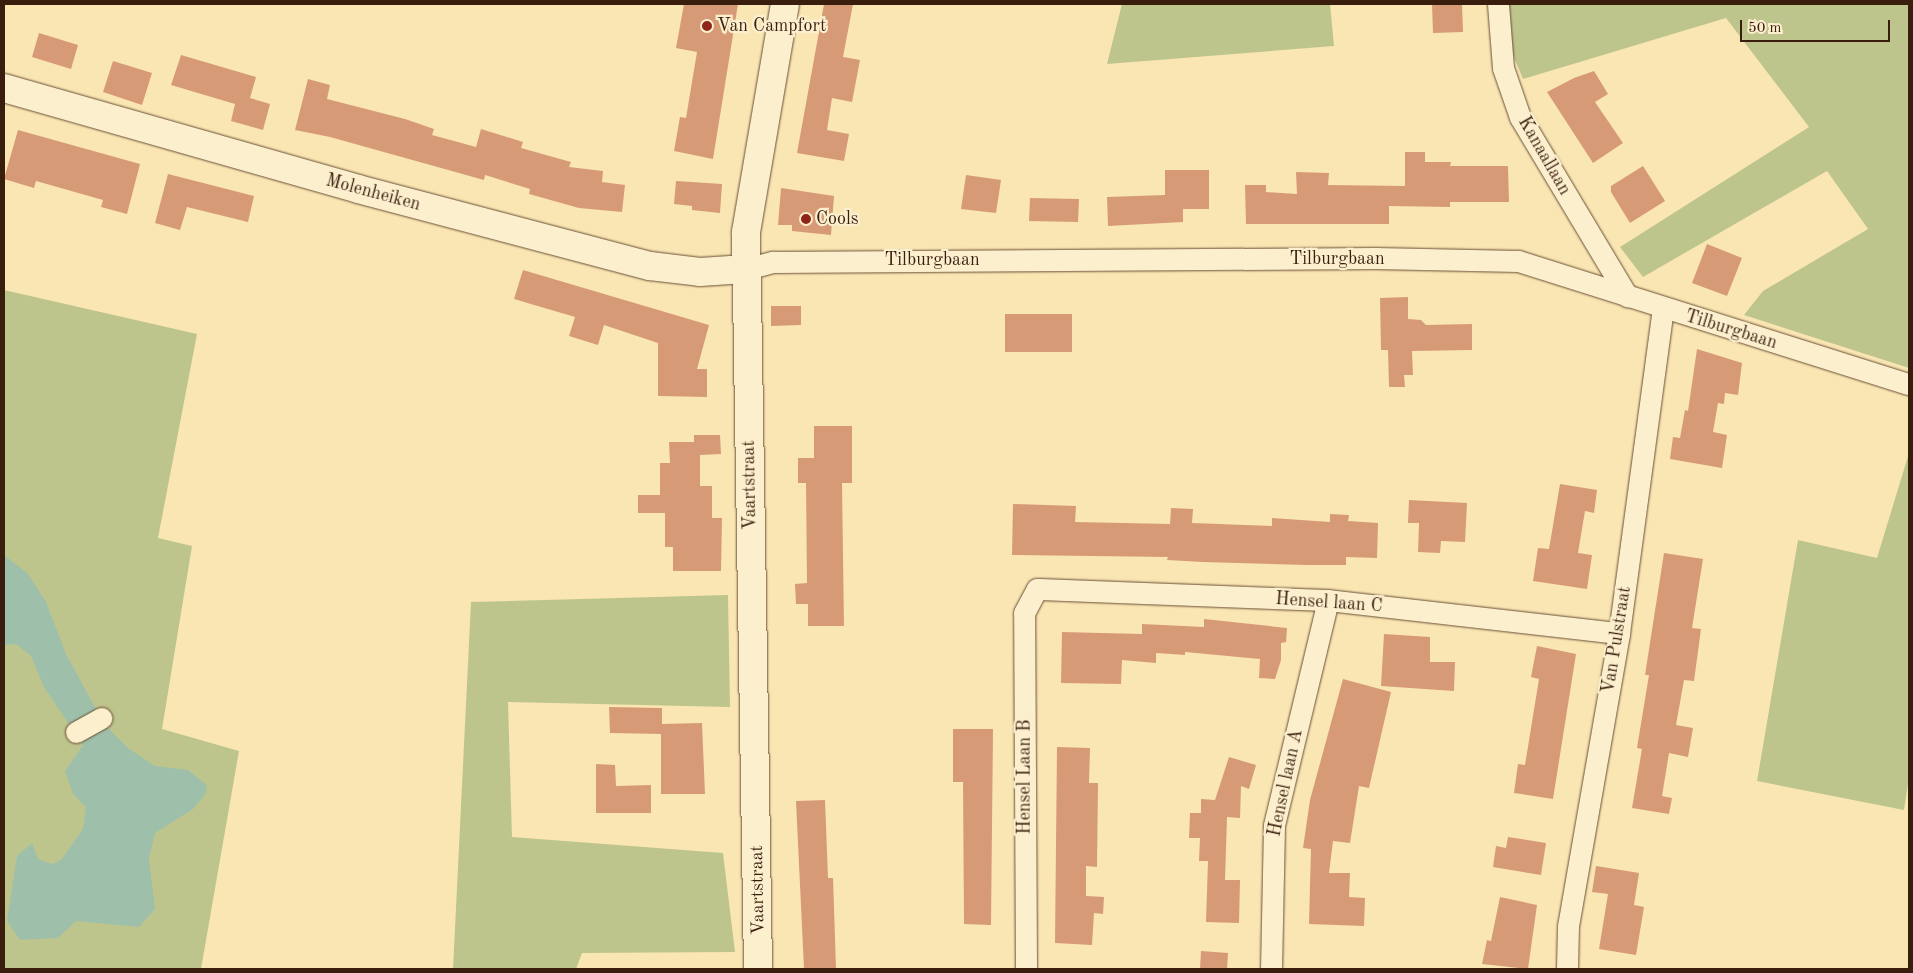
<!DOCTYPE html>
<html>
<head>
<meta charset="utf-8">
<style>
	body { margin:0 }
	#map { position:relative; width:1913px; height:973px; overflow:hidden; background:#fae6b3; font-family:"Old Standard TT",serif }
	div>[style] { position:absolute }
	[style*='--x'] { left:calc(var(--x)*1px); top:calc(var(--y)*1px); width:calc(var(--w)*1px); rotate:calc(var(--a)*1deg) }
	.green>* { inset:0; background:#bec58c }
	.water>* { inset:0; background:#9ec0aa }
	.building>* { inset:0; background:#d79a77 }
	.roads { filter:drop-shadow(0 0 1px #694f36) drop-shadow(0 0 1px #694f36) }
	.street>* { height:21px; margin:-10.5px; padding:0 10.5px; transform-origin:10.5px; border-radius:10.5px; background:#fcefce }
	.secondary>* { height:28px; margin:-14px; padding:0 14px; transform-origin:14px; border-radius:14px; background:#fcefce }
	.dots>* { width:14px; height:14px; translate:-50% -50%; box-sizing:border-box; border:2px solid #fcefce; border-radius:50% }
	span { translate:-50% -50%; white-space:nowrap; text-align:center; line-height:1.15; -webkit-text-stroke:4.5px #fcefce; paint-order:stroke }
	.poi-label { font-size:18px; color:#391d0d }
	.left { translate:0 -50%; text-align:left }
	.street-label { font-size:18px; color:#391d0d }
	.frame { position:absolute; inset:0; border:5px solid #391d0d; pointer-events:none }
	.scale { position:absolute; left:1740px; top:20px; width:150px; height:22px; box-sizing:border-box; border:2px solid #391d0d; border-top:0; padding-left:6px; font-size:15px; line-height:18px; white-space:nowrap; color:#391d0d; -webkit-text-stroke:4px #fcefce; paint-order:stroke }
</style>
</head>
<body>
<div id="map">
	<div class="green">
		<div style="clip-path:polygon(1122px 4px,1330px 4px,1334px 46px,1107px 64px)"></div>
		<div style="clip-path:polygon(1507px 4px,1909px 4px,1909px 368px,1744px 315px,1763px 291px,1868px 229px,1827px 171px,1643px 277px,1620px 247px,1809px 127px,1726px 18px,1523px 79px,1508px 43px)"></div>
		<div style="clip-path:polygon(4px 290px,197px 334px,158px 538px,192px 546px,162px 729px,239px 751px,201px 969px,4px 969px)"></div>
		<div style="clip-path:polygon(1909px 453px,1909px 777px,1904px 810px,1757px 781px,1798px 540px,1877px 558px)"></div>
		<div style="clip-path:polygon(728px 595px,730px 707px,508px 702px,512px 837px,723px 853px,735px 952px,582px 953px,576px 969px,453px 969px,471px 602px)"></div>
	</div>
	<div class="water">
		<div style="clip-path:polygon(4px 555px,28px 574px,46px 602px,66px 654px,104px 724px,128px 748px,155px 766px,188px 770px,207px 785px,205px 795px,193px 809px,155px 833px,149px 859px,155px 909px,139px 927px,76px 921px,58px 938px,20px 940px,7px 921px,17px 856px,32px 843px,38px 859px,52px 864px,61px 860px,83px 829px,86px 807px,73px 794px,65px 771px,83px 745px,44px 687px,31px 656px,16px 644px,4px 645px)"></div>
	</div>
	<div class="building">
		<div style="clip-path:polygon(684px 4px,738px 4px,713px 159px,674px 151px,680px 117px,686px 118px,697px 52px,676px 48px)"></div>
		<div style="clip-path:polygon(824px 4px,853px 4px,843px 57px,860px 60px,852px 102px,832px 98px,827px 130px,849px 134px,844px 161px,797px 153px)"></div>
		<div style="clip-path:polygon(1432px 4px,1462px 4px,1463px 32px,1433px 33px)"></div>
		<div style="clip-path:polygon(39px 33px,78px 45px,71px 69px,32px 57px)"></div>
		<div style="clip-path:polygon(181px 55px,256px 77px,250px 98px,270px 104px,263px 130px,231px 121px,235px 104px,171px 85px)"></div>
		<div style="clip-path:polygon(113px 61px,152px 73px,142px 105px,103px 92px)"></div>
		<div style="clip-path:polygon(1594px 71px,1608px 94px,1595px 102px,1623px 143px,1593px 163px,1547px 92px,1574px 78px)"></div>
		<div style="clip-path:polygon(308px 79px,330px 85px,327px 99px,405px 119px,434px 129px,432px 135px,476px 147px,481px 129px,523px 142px,521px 148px,571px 162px,569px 167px,603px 171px,602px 182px,625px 185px,622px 212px,579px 208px,529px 194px,530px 189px,485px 175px,484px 180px,330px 137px,295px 130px)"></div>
		<div style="clip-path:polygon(18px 130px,140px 164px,127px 214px,101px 207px,103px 200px,36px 181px,34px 188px,4px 179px)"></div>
		<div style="clip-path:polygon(1405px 152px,1425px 152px,1425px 162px,1451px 162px,1450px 166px,1508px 166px,1509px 202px,1450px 202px,1450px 207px,1389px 206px,1389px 224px,1246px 224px,1245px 185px,1266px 185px,1266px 192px,1297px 194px,1296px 172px,1329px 173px,1328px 185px,1405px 186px)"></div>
		<div style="clip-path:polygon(1643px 166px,1665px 201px,1630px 223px,1611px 192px,1611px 186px)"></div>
		<div style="clip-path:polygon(1165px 170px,1209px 170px,1209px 209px,1183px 209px,1183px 222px,1108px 226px,1107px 197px,1165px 195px)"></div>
		<div style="clip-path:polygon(168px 174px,254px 196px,248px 222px,187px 207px,180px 230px,155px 223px)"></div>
		<div style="clip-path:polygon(966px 175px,1001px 180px,996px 213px,961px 209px)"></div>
		<div style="clip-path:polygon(676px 181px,722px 184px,720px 213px,692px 210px,692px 206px,674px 204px)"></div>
		<div style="clip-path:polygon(781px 188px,834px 196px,831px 235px,792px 231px,792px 225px,778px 225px)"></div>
		<div style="clip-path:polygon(1030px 198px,1079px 199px,1078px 222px,1029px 221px)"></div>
		<div style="clip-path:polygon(1707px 244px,1742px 258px,1727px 296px,1692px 283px)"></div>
		<div style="clip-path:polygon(523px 270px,709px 325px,697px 369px,707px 369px,707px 397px,658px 396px,658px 343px,604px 325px,598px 345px,569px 336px,575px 317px,514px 299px)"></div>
		<div style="clip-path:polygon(1408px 297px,1408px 319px,1421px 320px,1426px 325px,1472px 324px,1472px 350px,1412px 351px,1413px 375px,1404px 375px,1405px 387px,1389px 387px,1388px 350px,1381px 350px,1380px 298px)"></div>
		<div style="clip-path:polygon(771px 306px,801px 306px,801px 325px,771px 326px)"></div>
		<div style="clip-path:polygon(1005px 314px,1072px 314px,1072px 352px,1005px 352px)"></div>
		<div style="clip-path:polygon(1697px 349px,1742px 363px,1738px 395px,1725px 393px,1724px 404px,1718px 403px,1713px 432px,1727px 435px,1722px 468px,1670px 459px,1673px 437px,1680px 438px,1685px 410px,1688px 411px)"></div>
		<div style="clip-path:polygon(814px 426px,852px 426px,852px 483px,842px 483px,844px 626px,808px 626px,808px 604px,796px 604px,795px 584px,807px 583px,806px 483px,798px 483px,798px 458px,814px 458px)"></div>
		<div style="clip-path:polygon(694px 435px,720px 435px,721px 454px,700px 455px,700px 486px,712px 486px,712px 518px,722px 518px,721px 571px,673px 571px,673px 547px,665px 547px,665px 513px,638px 513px,638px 495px,660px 495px,660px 463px,670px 463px,669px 442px,694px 442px)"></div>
		<div style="clip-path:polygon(1560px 484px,1597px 490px,1594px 513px,1585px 511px,1578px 553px,1592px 555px,1587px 589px,1533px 581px,1538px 548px,1549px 549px)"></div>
		<div style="clip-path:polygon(1409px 500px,1467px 503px,1465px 542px,1441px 541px,1440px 553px,1418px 552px,1419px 523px,1408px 523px)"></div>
		<div style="clip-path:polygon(1013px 504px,1076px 506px,1075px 522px,1170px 524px,1171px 508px,1193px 509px,1192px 523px,1272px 526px,1272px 518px,1330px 522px,1330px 514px,1349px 515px,1348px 521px,1378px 523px,1377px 558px,1346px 557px,1346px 565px,1307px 565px,1203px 562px,1167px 560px,1168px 557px,1012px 555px)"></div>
		<div style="clip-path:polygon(1664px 553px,1703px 559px,1692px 628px,1701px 629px,1694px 681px,1684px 680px,1676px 725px,1693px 728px,1688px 757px,1669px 753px,1662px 796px,1672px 798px,1669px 814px,1632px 808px,1642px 749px,1637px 748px,1649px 675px,1645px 675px)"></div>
		<div style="clip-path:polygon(1204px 619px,1287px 628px,1286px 642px,1281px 643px,1281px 660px,1275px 679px,1259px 678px,1260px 659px,1185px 652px,1185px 655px,1156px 653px,1156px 663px,1122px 660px,1121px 684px,1061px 683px,1062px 632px,1142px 634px,1142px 624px,1204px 627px)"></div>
		<div style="clip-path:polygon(1384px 634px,1430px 637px,1430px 662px,1455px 662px,1454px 691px,1381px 686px)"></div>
		<div style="clip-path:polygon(1537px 646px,1576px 654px,1553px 799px,1514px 793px,1518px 764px,1525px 765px,1539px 679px,1531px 677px)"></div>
		<div style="clip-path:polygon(1343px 679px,1391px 692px,1369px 788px,1359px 786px,1350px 843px,1333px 841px,1329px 873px,1350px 873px,1349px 897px,1365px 898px,1364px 926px,1309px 924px,1311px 849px,1303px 848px,1310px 800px)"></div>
		<div style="clip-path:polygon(609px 707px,662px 708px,662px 724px,702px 723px,705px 794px,661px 794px,661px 734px,610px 733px)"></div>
		<div style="clip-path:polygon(953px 729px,993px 729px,991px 925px,964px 924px,963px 782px,953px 782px)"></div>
		<div style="clip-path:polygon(1057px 747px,1090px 748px,1089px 783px,1098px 783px,1097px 867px,1086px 866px,1086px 896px,1104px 897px,1103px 914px,1094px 913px,1092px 945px,1055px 943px)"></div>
		<div style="clip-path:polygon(1229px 757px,1256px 765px,1249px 789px,1241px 786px,1240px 818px,1227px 817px,1225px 880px,1240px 880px,1239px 923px,1206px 922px,1208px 861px,1199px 861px,1200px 838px,1189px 838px,1190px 813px,1201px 813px,1201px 799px,1215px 800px)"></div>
		<div style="clip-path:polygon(596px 764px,615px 765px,616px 786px,651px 785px,651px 813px,596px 813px)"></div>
		<div style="clip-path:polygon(825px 800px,828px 878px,833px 878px,836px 969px,804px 969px,796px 801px)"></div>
		<div style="clip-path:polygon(1508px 837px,1546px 843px,1541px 875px,1493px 867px,1496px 846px,1506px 848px)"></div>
		<div style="clip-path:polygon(1596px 866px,1639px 873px,1634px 905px,1644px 907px,1636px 955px,1599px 949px,1608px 894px,1592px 892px)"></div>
		<div style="clip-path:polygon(1500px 897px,1537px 905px,1528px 969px,1482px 964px,1487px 940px,1491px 941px)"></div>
		<div style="clip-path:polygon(1201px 951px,1228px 953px,1227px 969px,1200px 969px)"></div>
	</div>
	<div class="roads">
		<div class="street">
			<div style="--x:1498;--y:4;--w:64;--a:85.5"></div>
			<div style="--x:1503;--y:68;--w:52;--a:70.9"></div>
			<div style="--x:1520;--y:117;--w:209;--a:59.1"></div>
			<div style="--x:746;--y:269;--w:28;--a:-15"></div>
			<div style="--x:773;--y:262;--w:602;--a:-0.38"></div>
			<div style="--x:1375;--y:258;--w:143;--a:1.2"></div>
			<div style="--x:1518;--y:261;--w:410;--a:17.5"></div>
			<div style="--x:76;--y:732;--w:29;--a:-29"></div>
			<div style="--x:1026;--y:969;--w:356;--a:-90.3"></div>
			<div style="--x:1024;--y:613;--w:27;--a:-62"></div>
			<div style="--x:1037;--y:589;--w:291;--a:2.2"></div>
			<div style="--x:1328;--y:600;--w:293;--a:6.5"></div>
			<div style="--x:1271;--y:969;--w:144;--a:-88.8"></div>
			<div style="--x:1274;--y:825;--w:231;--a:-76.5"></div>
			<div style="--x:1567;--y:969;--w:43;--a:-88.7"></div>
			<div style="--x:1568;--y:926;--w:297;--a:-80.1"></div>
			<div style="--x:1619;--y:633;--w:327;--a:-82.3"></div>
		</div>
		<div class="secondary">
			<div style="--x:4;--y:88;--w:368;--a:15.9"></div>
			<div style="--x:358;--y:189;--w:302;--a:14.8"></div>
			<div style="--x:650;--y:266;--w:50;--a:6.8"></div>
			<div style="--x:700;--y:272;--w:46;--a:-3.7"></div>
			<div style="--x:758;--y:969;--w:737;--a:-90.93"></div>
			<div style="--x:746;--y:232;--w:231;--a:-80.3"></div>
		</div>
	</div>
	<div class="dots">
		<div style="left:707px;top:26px;background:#8f2418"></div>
		<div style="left:806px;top:219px;background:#8f2418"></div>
	</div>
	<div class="poi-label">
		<span class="left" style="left:717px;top:26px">Van Campfort</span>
		<span class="left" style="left:816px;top:219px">Cools</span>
	</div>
	<div class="street-label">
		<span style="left:1544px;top:156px;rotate:60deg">Kanaallaan</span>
		<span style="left:373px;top:193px;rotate:15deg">Molenheiken</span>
		<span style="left:1337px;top:259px">Tilburgbaan</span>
		<span style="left:932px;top:260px">Tilburgbaan</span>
		<span style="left:1731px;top:330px;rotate:17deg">Tilburgbaan</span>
		<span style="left:750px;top:485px;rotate:-91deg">Vaartstraat</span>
		<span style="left:1329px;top:603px;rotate:4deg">Hensel laan C</span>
		<span style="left:1617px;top:640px;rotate:-81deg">Van Pulstraat</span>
		<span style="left:1025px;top:777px;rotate:-90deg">Hensel Laan B</span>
		<span style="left:1286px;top:783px;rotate:-78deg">Hensel laan A</span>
		<span style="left:758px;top:890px;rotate:-91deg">Vaartstraat</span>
	</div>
	<div class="frame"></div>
	<div class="scale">50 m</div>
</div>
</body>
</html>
